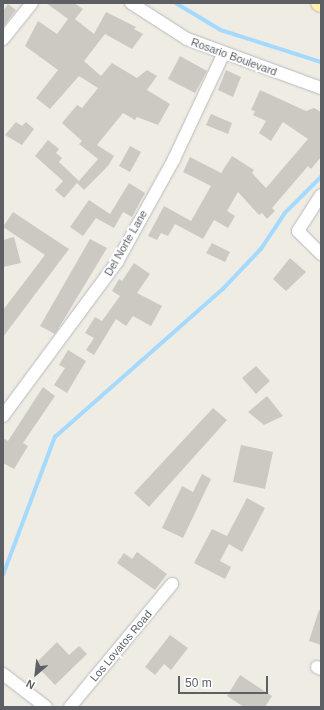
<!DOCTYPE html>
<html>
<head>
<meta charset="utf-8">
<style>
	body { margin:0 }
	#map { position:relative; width:324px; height:710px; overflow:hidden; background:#efece4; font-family:Arial,sans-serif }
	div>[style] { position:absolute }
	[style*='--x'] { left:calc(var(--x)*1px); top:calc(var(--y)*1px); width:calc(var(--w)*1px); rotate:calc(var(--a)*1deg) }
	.stream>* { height:3.5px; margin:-1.75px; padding:0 1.75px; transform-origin:1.75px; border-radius:1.75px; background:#a4daff }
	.building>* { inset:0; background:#ccc9c3 }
	.roads { filter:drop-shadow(0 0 1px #b6babf) drop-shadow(0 0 1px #b6babf) }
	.minor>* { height:12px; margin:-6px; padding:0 6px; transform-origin:6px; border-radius:6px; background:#fff }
	.major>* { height:16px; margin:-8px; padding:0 8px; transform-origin:8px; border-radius:8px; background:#ffefa9 }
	span { translate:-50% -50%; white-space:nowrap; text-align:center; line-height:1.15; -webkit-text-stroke:4px #fff; paint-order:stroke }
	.street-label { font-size:11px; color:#5c6065 }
	.frame { position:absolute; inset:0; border:4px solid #5c6065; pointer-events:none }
	.north { position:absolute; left:16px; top:654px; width:40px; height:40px; -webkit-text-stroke:3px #fff; paint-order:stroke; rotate:208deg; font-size:11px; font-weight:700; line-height:16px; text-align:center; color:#5c6065 }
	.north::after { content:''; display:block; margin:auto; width:14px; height:18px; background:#5c6065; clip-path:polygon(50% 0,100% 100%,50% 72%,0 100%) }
	.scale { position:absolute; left:178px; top:676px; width:90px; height:18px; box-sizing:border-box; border:2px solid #5c6065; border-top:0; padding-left:5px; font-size:12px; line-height:14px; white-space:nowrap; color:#5c6065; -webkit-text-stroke:3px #fff; paint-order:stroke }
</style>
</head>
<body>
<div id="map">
	<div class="stream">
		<div style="--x:176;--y:3;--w:52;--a:31"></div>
		<div style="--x:221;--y:30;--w:105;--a:17.7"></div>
		<div style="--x:3;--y:575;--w:147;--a:-69.4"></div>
		<div style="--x:55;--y:437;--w:224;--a:-41.4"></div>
		<div style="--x:223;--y:289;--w:55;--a:-46.5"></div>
		<div style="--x:261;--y:249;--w:43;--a:-56.3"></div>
		<div style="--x:285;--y:213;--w:51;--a:-45"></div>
	</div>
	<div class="building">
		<div style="clip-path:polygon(46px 3px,74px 3px,83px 9px,75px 19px,94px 34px,106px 12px,136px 27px,134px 29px,143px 34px,132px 49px,105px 34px,84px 61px,101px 76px,112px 63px,137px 78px,147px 70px,157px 76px,147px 90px,170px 104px,158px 125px,137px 117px,135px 120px,123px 113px,97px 145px,114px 156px,108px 166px,84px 190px,77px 183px,64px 198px,55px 190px,63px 181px,35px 156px,48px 140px,59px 149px,56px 153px,62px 158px,59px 162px,79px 181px,98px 159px,79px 144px,82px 141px,62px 123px,77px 105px,82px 108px,98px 88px,79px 76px,50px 109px,36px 98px,58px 70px,25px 46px,38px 21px,57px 34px,68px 19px)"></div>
		<div style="clip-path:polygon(8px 4px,16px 10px,3px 27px,3px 11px)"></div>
		<div style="clip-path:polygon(180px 56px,207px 71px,195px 93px,168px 79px)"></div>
		<div style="clip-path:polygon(226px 70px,241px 77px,233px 97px,218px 90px)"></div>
		<div style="clip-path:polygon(260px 90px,306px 111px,314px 108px,321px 112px,321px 157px,311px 169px,308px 166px,272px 208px,275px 211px,267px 219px,262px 213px,259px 215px,238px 192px,227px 211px,235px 216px,228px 228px,214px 220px,203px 239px,175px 224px,168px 236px,161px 233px,157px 240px,148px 236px,164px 206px,191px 221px,211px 186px,183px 172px,190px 157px,221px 173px,232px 156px,254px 170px,252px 173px,266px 188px,308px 139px,283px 122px,271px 141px,259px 133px,266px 121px,253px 115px,255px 111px,251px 110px)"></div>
		<div style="clip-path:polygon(211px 114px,232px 123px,228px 134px,206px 125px)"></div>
		<div style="clip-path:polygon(16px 122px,22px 126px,26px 122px,34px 129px,22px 145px,5px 135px)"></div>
		<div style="clip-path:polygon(130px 146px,141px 152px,130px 172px,119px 166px)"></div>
		<div style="clip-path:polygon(129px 183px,145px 193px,132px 217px,123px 212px,114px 228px,96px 218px,83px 236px,70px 227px,89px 200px,110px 214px)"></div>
		<div style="clip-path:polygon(13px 212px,69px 249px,3px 337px,3px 310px,45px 255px,3px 227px)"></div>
		<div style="clip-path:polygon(14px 237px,21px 263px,3px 267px,3px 240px)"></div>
		<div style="clip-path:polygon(90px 239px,107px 248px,55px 334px,40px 326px)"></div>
		<div style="clip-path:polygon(212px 243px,230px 252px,225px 262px,206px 253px)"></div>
		<div style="clip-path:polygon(290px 258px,306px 272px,286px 291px,273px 279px)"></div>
		<div style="clip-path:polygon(134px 263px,150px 274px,137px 293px,162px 306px,151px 326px,133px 316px,126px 326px,116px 319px,94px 355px,86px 350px,94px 338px,85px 333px,95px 317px,102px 321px,120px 296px,112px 291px,119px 279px,122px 281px)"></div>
		<div style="clip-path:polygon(68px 350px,86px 361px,67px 393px,54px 385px,65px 368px,59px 365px)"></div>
		<div style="clip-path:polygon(256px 366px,270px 381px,256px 394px,242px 378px)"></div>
		<div style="clip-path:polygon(43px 387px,55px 396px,23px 443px,28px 446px,14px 469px,3px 463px,3px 438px,8px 441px)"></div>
		<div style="clip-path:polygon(267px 396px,283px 416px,264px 425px,248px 412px)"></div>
		<div style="clip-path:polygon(213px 408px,227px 420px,149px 507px,134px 493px)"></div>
		<div style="clip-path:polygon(241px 445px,273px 452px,265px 489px,233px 482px)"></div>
		<div style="clip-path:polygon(202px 474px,211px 479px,183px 538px,162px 528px,182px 486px,193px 492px)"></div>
		<div style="clip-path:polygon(247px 498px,265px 508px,242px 552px,229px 544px,220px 561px,231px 567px,225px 579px,194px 563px,212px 529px,227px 536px)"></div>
		<div style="clip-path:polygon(137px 552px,167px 574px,155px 590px,117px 563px,124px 553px,132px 559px)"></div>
		<div style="clip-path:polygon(319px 610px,321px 611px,321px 645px,309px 641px)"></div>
		<div style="clip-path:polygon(170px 635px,188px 648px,171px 670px,164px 664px,155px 675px,145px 667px)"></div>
		<div style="clip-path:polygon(57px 642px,69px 655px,79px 646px,87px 654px,55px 685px,35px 664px)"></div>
		<div style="clip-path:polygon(240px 675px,272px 696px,265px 707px,244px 707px,227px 696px)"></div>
	</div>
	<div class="roads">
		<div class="minor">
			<div style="--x:131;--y:3;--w:67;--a:32.7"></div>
			<div style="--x:187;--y:39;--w:143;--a:20.1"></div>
			<div style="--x:3;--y:39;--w:46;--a:-51.1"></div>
			<div style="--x:321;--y:195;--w:43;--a:122.6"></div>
			<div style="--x:298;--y:231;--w:33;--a:45"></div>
			<div style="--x:3;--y:416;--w:192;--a:-53.5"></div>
			<div style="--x:117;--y:262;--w:118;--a:-61"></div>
			<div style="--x:174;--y:159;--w:115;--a:-64.8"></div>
			<div style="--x:317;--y:667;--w:4;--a:27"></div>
			<div style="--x:3;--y:674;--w:54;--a:37.5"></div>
			<div style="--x:70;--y:707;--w:160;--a:-50.3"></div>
		</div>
		<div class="major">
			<div style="--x:319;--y:3;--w:2;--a:27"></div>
		</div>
	</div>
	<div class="street-label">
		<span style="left:234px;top:57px;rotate:20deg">Rosario Boulevard</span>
		<span style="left:126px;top:243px;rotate:-60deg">Del Norte Lane</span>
		<span style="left:121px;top:646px;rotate:-50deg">Los Lovatos Road</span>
	</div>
	<div class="frame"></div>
	<div class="north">N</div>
	<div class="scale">50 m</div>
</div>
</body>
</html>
